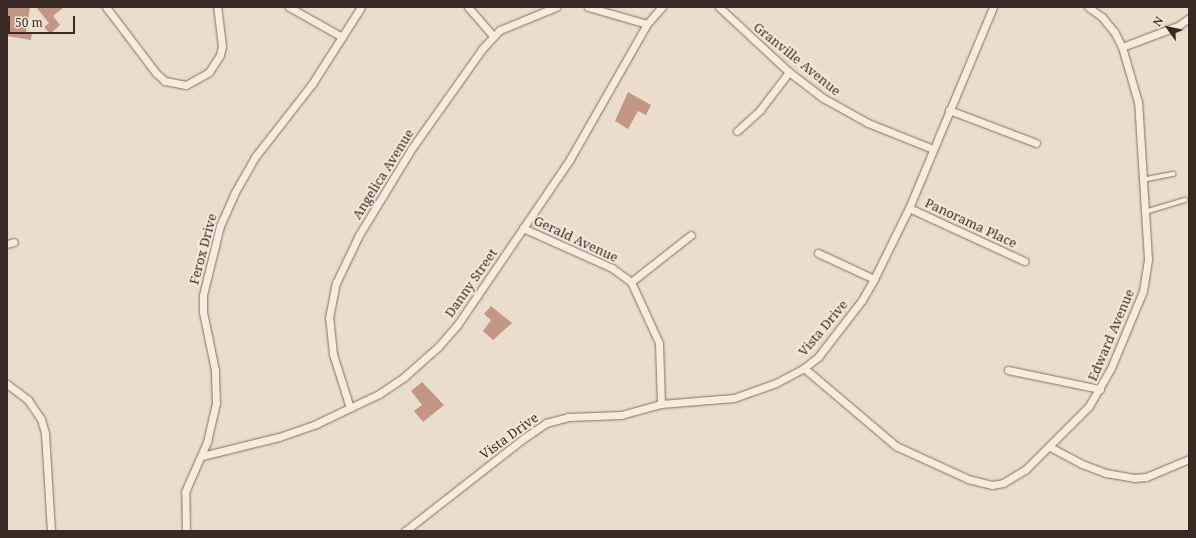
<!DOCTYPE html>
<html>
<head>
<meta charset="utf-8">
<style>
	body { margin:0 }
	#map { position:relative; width:1196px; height:538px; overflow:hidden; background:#eaddcb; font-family:"Noto Serif",serif }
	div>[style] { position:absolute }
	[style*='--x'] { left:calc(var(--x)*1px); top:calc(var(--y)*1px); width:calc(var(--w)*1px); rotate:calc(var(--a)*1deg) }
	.building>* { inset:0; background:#c49685 }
	.roads { filter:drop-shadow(0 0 1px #866f61) drop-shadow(0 0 1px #866f61) }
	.lane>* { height:3.5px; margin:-1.75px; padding:0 1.75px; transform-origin:1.75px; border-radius:1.75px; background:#f6ebde }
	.street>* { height:7px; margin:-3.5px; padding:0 3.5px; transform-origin:3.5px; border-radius:3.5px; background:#f6ebde }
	span { translate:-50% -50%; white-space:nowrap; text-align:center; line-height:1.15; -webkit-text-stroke:4px #f3e8da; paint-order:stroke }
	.street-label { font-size:13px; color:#382a23 }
	.frame { position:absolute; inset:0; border:8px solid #382a23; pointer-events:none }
	.north { position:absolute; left:1148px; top:8px; width:40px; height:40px; -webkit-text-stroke:3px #f3e8da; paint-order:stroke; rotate:303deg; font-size:11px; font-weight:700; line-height:16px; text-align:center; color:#382a23 }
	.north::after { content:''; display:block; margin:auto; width:14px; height:18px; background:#382a23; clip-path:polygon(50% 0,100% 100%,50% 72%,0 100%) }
	.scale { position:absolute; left:8px; top:16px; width:67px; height:18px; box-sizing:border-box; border:2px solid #382a23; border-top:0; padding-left:5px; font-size:12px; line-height:14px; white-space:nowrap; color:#382a23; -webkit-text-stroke:3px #f3e8da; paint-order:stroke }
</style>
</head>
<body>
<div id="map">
	<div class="building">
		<div style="clip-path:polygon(7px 7px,30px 7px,26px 32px,32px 33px,31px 40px,7px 36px)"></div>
		<div style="clip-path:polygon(36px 7px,64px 7px,53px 16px,60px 25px,50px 34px,44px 27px,49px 23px)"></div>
		<div style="clip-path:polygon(628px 92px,651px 105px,646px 115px,638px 111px,628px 129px,615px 121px)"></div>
		<div style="clip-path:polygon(491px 306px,512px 323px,493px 340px,483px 331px,491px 320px,484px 314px)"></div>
		<div style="clip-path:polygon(422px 382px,444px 405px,423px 422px,414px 411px,422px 405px,411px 391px)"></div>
	</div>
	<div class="roads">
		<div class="lane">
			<div style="--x:1142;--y:180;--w:32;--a:-11"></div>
			<div style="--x:1145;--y:212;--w:42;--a:-16.7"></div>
		</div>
		<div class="street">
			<div style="--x:106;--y:7;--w:83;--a:52.9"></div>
			<div style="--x:156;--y:73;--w:12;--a:42"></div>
			<div style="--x:165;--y:81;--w:21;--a:11"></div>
			<div style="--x:186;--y:85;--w:26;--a:-29"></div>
			<div style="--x:209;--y:72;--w:20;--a:-57"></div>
			<div style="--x:220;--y:55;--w:9;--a:-77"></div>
			<div style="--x:222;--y:46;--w:39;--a:-97"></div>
			<div style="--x:289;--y:7;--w:61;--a:29.5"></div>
			<div style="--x:468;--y:7;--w:38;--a:49"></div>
			<div style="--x:588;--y:7;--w:61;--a:16.1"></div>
			<div style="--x:719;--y:7;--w:96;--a:42.9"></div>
			<div style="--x:789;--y:72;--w:43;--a:37.4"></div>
			<div style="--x:823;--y:98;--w:51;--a:29.1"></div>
			<div style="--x:868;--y:123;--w:70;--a:21.8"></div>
			<div style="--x:1122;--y:47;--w:60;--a:-20.6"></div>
			<div style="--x:1178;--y:26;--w:14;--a:-36"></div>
			<div style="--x:949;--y:110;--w:93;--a:20.8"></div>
			<div style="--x:737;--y:131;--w:31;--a:-42"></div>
			<div style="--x:760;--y:110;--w:48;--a:-52.7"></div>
			<div style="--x:909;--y:208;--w:127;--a:24.7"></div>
			<div style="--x:523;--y:228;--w:98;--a:24.2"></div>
			<div style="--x:612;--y:268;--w:24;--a:36"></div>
			<div style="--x:631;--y:282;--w:67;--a:65.3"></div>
			<div style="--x:659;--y:343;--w:61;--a:88.1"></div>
			<div style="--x:7;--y:244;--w:7;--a:-16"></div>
			<div style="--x:818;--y:253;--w:62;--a:24.9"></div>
			<div style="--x:631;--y:282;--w:76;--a:-38.1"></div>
			<div style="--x:804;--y:368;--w:121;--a:40.3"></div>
			<div style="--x:896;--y:446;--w:79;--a:24.6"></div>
			<div style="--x:968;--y:479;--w:25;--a:14"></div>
			<div style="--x:992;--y:485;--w:11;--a:-10"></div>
			<div style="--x:1003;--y:483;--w:26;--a:-31"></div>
			<div style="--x:1025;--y:470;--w:91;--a:-45"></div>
			<div style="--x:1089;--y:406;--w:44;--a:-59.9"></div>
			<div style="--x:1111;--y:368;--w:83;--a:-67.4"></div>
			<div style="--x:1143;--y:291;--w:32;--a:-81"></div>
			<div style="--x:1148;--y:259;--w:157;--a:-93.6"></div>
			<div style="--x:1138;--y:102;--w:57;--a:-106.2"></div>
			<div style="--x:1122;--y:47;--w:16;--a:-117"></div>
			<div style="--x:1115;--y:33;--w:21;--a:-129"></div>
			<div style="--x:1102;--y:17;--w:17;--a:-144"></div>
			<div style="--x:1008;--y:370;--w:94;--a:11.7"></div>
			<div style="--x:7;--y:384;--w:26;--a:37"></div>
			<div style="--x:28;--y:400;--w:23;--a:56"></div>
			<div style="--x:41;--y:419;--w:15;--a:74"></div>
			<div style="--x:45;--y:433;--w:98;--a:86.5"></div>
			<div style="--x:350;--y:408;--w:57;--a:-107.5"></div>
			<div style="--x:333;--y:354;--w:36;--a:-96"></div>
			<div style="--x:329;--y:318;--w:36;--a:-79"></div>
			<div style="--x:336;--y:283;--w:53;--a:-64.4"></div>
			<div style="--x:359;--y:235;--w:102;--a:-58.7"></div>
			<div style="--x:412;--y:148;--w:121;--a:-54.7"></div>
			<div style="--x:482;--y:49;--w:26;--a:-47"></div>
			<div style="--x:500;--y:30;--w:61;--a:-22.3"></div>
			<div style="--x:1050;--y:447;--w:36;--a:28"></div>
			<div style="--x:1082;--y:464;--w:26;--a:21"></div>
			<div style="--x:1106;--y:473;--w:28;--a:10"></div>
			<div style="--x:1134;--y:478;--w:12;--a:-5"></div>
			<div style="--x:1146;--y:477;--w:47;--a:-22.7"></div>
			<div style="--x:202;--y:456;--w:79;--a:-13.9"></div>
			<div style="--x:279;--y:437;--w:39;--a:-19"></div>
			<div style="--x:316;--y:424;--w:70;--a:-25.5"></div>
			<div style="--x:379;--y:394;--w:30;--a:-34"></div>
			<div style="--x:404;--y:377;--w:45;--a:-41.4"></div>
			<div style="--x:438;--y:347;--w:30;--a:-49"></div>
			<div style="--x:458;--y:324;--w:199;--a:-55.8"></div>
			<div style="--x:570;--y:159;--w:155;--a:-60.3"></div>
			<div style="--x:647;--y:24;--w:23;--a:-49"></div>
			<div style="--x:186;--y:531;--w:39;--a:-91"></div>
			<div style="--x:185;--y:492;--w:55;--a:-66.3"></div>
			<div style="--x:207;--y:442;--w:40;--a:-77"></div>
			<div style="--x:216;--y:403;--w:33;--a:-92"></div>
			<div style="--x:215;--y:370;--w:59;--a:-101.7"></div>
			<div style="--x:203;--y:312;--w:17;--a:-90"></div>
			<div style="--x:203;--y:295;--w:71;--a:-76.2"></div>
			<div style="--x:220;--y:226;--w:35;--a:-66"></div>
			<div style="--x:234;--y:194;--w:43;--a:-60.4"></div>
			<div style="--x:255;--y:157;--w:93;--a:-52"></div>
			<div style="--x:312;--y:84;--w:91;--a:-57.5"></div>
			<div style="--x:405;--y:531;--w:151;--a:-38"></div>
			<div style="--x:524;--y:438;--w:27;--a:-34"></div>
			<div style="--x:546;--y:423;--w:23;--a:-15"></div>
			<div style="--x:568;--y:417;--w:53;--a:-2.2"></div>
			<div style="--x:621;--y:415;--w:41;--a:-15.4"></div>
			<div style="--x:661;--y:404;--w:73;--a:-4.7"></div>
			<div style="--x:734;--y:398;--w:45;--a:-19.7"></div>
			<div style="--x:776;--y:383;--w:32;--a:-28"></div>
			<div style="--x:804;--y:368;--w:18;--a:-38"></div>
			<div style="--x:818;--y:357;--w:72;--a:-52.3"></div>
			<div style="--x:862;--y:300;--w:24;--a:-60"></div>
			<div style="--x:874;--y:279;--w:79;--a:-63.8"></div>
			<div style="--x:909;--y:208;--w:218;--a:-67.3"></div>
		</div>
	</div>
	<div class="street-label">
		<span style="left:797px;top:59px;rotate:39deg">Granville Avenue</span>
		<span style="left:383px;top:174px;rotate:-58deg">Angelica Avenue</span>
		<span style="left:971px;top:223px;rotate:25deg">Panorama Place</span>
		<span style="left:576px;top:239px;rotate:25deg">Gerald Avenue</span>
		<span style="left:203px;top:249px;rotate:-75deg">Ferox Drive</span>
		<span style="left:471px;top:283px;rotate:-55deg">Danny Street</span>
		<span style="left:823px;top:328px;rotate:-50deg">Vista Drive</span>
		<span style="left:1111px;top:335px;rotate:-67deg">Edward Avenue</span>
		<span style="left:509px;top:436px;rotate:-36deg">Vista Drive</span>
	</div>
	<div class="frame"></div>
	<div class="north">N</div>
	<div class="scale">50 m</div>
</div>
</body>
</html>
